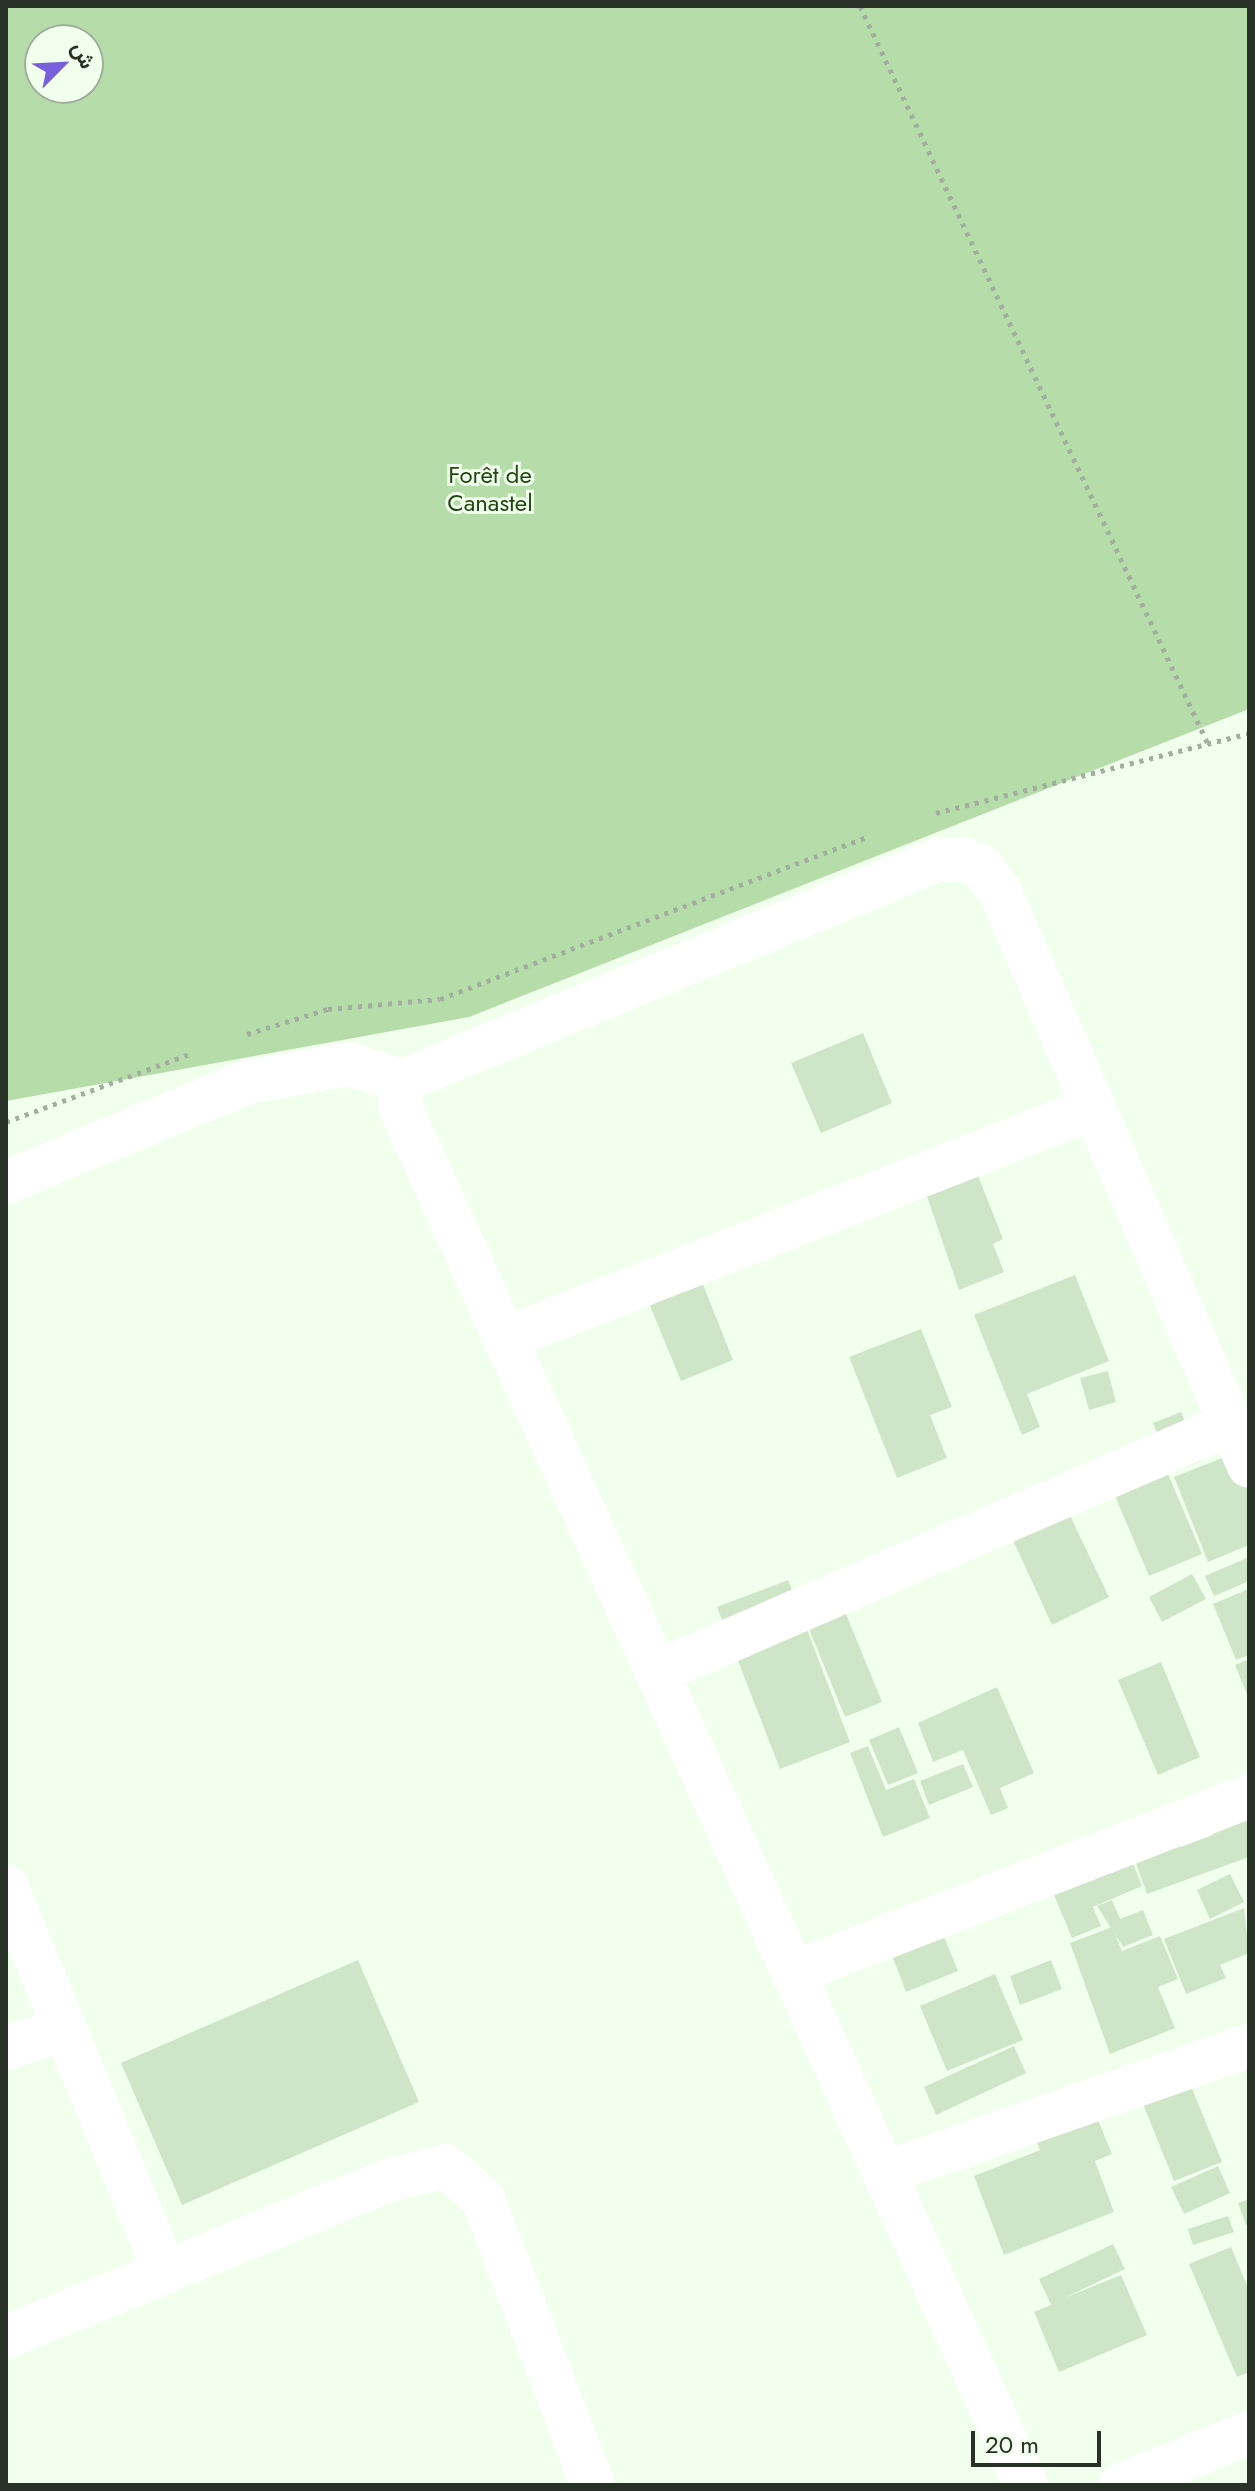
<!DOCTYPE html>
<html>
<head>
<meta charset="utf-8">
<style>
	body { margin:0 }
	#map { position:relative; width:1255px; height:2491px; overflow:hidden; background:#f1ffed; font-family:Jost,Vazirmatn,sans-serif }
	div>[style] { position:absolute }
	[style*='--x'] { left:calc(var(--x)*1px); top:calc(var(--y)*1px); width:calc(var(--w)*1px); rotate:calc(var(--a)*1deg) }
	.green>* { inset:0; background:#b6dda9 }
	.building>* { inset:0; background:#cfe5c8 }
	.path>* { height:5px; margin-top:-2.5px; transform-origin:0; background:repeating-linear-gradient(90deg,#a2af9f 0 4px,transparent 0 10px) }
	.minor>* { height:44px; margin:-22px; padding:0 22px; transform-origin:22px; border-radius:22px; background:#fff }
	span { translate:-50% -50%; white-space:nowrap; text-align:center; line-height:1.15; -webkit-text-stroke:6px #f1ffed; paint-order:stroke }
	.park-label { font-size:24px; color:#224713 }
	.frame { position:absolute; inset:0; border:8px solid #283125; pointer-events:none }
	.north { position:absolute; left:24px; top:24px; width:80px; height:80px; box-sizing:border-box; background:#f1ffed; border:2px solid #a1ad9d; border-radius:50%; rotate:66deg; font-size:22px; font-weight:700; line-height:32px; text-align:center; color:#283125 }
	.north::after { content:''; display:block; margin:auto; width:28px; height:36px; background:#7760da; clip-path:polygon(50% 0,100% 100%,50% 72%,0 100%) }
	.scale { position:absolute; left:971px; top:2431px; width:130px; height:36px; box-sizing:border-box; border:4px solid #283125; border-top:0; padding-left:10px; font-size:24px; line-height:28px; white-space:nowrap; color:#283125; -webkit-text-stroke:6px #f1ffed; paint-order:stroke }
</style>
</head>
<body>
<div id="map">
	<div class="green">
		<div style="clip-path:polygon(evenodd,6px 6px,1249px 6px,1249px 709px,469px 1017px,6px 1101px,6px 6px,40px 40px,88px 40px,88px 88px,40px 88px,40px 40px)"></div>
	</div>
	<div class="building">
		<div style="clip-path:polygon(863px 1033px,892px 1103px,821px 1133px,791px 1063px)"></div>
		<div style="clip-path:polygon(971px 1158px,1003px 1239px,993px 1244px,1004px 1272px,959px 1290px,921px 1179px)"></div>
		<div style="clip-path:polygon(694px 1262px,733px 1360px,681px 1381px,641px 1284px)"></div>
		<div style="clip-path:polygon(1075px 1275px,1109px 1361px,1027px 1394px,1040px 1427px,1022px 1435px,974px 1315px)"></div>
		<div style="clip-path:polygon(921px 1329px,952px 1407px,930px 1415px,947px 1458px,897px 1478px,849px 1357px)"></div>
		<div style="clip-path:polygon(1108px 1371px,1116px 1402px,1089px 1410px,1080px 1378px)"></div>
		<div style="clip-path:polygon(1181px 1412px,1201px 1461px,1173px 1472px,1153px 1423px)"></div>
		<div style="clip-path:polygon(1154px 1441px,1202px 1554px,1149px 1576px,1101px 1463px)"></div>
		<div style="clip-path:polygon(1240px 1451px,1249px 1473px,1249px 1545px,1208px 1562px,1174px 1477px)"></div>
		<div style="clip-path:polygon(1052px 1478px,1109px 1597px,1052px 1625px,1005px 1523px)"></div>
		<div style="clip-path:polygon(1249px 1557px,1249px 1581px,1214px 1596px,1205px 1576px)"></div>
		<div style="clip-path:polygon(1192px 1574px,1206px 1599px,1162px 1622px,1149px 1597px)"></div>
		<div style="clip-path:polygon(788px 1580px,850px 1742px,780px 1769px,717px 1607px)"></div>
		<div style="clip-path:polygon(835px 1587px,882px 1702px,845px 1717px,798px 1602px)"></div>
		<div style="clip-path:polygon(1249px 1589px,1249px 1655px,1236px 1660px,1213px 1604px)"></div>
		<div style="clip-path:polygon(1249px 1659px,1249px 1699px,1235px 1665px)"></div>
		<div style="clip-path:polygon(1161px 1662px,1200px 1757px,1158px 1775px,1118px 1680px)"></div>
		<div style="clip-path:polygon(997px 1687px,1034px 1773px,1000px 1788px,1008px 1808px,991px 1815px,963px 1750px,933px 1762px,918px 1723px)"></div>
		<div style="clip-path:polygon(899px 1727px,918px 1773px,888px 1785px,869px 1740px)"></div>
		<div style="clip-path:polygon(868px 1746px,886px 1790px,914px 1779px,930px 1818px,883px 1837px,850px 1753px)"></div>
		<div style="clip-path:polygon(963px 1764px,973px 1787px,929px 1805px,920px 1781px)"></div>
		<div style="clip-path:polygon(1249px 1794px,1249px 1857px,1147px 1894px,1125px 1833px,1170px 1817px,1181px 1847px,1213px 1835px,1204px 1811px)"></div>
		<div style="clip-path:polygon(1118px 1826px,1142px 1886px,1093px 1907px,1101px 1926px,1072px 1938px,1039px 1859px)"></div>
		<div style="clip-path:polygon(1230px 1874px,1244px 1902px,1210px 1919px,1197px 1890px)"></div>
		<div style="clip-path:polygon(1112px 1900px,1120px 1919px,1143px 1910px,1153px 1935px,1123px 1947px,1097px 1906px)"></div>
		<div style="clip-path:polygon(1244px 1908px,1249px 1953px,1220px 1965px,1226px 1978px,1186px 1994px,1164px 1939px)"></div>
		<div style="clip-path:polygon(937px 1919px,958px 1971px,906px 1992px,886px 1940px)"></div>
		<div style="clip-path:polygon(1112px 1927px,1122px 1951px,1160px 1936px,1178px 1979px,1158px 1987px,1175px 2028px,1110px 2054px,1070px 1943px)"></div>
		<div style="clip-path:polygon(358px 1960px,419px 2102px,182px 2205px,121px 2063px)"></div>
		<div style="clip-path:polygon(1051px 1960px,1062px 1989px,1020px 2005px,1010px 1976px)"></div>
		<div style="clip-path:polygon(995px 1974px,1023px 2040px,947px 2071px,920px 2006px)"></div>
		<div style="clip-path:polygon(1014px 2046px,1026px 2073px,936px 2115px,924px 2087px)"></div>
		<div style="clip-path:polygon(1191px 2086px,1222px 2162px,1174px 2181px,1143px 2104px)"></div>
		<div style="clip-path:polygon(1093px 2108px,1112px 2154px,1095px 2161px,1114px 2212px,1004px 2255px,974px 2176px,1040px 2150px,1032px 2131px)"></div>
		<div style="clip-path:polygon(1218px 2166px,1230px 2193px,1184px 2214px,1171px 2187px)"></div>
		<div style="clip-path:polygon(1249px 2199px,1249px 2224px,1246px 2225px,1238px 2203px)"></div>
		<div style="clip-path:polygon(1228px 2216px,1234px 2232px,1193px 2245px,1188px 2229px)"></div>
		<div style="clip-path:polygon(1113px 2244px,1125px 2269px,1064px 2298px,1121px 2275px,1147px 2335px,1059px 2372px,1034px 2312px,1051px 2305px,1039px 2279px)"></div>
		<div style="clip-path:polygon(1231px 2247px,1249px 2290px,1249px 2372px,1237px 2377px,1189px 2264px)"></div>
	</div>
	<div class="path">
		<div style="--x:860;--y:6;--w:816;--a:64.75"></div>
		<div style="--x:936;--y:813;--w:323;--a:-14.3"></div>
		<div style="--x:247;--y:1034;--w:85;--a:-17.2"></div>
		<div style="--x:328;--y:1009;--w:112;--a:-5.1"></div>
		<div style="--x:440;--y:999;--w:456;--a:-20.8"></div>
		<div style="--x:6;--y:1122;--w:199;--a:-20.3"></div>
	</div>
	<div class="minor">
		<div style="--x:6;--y:1182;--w:261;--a:-22.5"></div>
		<div style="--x:247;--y:1082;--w:104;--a:-10"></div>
		<div style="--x:349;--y:1064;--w:56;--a:17.8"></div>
		<div style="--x:504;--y:1339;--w:633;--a:-21.41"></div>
		<div style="--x:657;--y:1672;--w:624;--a:-23.4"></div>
		<div style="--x:6;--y:1886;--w:417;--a:67.6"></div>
		<div style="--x:793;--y:1973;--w:489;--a:-21.2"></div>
		<div style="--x:6;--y:2048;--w:60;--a:-18.4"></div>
		<div style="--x:884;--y:2173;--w:386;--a:-19.2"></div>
		<div style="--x:6;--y:2337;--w:411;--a:-22.3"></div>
		<div style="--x:386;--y:2181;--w:62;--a:-14"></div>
		<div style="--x:446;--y:2166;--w:50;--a:41.7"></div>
		<div style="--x:483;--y:2199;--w:306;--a:69"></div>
		<div style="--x:1026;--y:2485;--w:1514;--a:-114.43"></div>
		<div style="--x:400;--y:1107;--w:26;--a:-86"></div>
		<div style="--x:402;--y:1081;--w:579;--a:-22.44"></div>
		<div style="--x:937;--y:860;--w:27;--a:-2"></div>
		<div style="--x:964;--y:859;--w:20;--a:24"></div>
		<div style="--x:982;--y:867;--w:33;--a:55"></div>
		<div style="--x:1001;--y:894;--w:623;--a:66.56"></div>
		<div style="--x:1121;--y:2485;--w:138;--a:-22.1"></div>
	</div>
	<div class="park-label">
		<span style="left:490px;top:489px">Forêt de<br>Canastel</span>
	</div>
	<div class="frame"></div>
	<div class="north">ش</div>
	<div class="scale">20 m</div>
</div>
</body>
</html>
